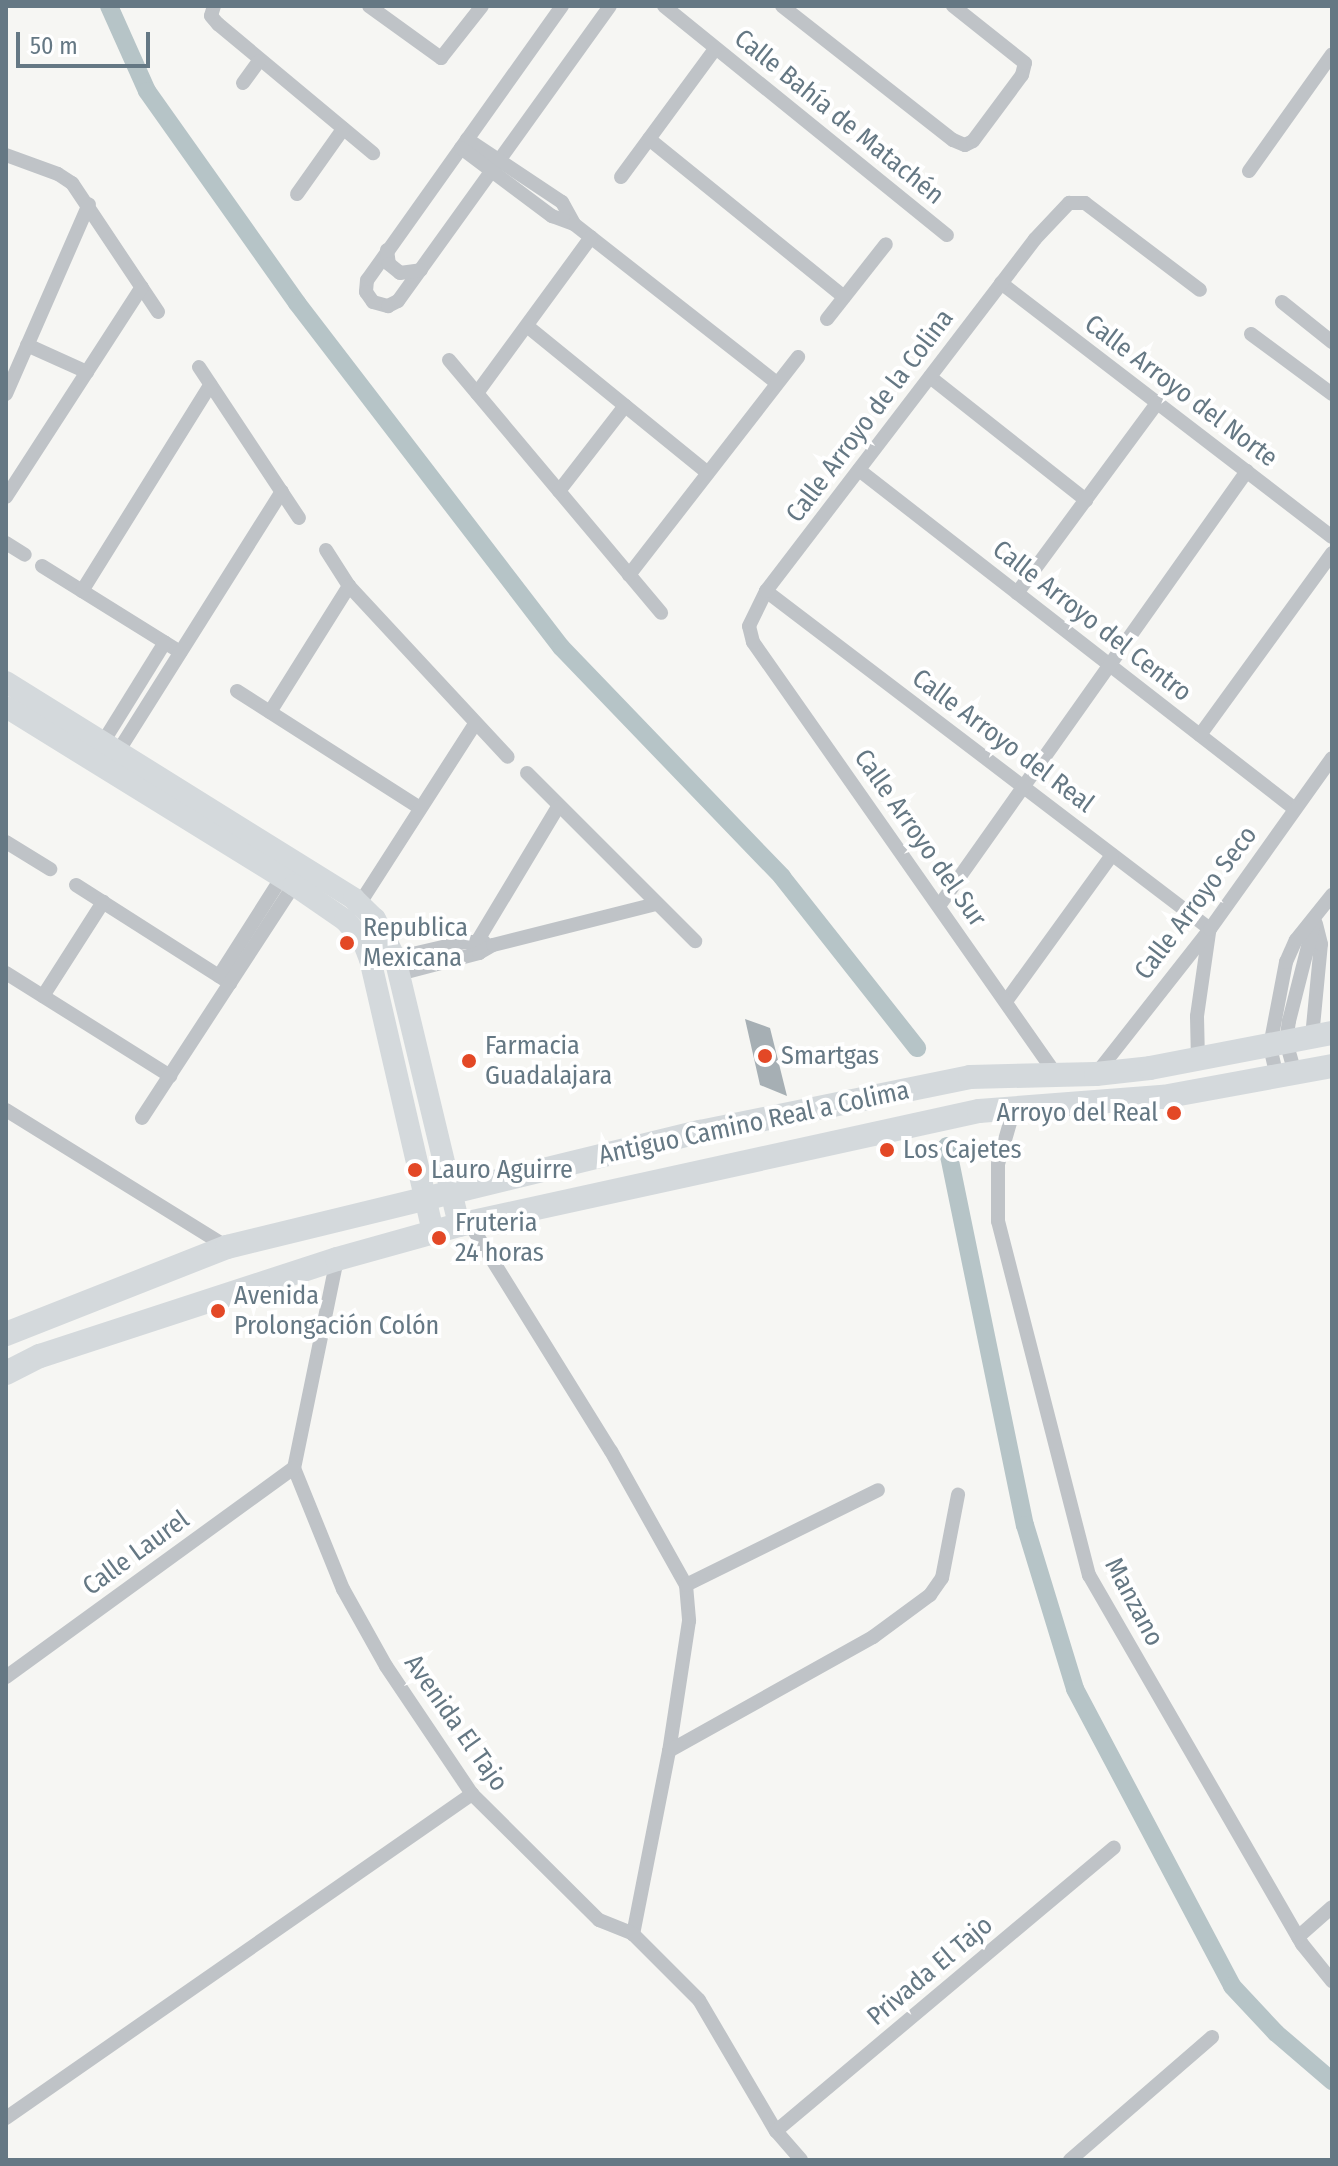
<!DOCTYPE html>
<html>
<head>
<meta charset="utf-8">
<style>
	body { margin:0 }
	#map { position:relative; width:1338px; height:2166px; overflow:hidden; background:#f6f6f3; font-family:"Fira Sans Condensed",sans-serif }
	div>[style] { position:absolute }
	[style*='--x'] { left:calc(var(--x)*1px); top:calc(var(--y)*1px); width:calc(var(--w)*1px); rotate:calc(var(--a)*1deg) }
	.canal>* { height:18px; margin:-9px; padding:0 9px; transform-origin:9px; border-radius:9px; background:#b6c4c7 }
	.building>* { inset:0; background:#a6afb4 }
	.street>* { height:14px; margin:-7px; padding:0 7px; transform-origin:7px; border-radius:7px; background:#bfc3c7 }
	.secondary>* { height:22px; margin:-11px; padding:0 11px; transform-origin:11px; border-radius:11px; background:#d4d9dc }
	.primary>* { height:24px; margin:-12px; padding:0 12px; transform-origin:12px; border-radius:12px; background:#d4d9dc }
	.dots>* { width:22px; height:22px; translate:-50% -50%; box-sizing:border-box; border:4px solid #fff; border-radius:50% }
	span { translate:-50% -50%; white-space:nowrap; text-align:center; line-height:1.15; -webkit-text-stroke:8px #fff; paint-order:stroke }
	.street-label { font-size:26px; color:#657884 }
	.poi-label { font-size:26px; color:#657884 }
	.left { translate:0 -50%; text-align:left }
	.right { translate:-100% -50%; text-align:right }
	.frame { position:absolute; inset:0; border:8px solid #657884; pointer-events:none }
	.scale { position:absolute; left:16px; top:32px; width:134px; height:36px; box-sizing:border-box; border:4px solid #657884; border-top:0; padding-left:10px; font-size:24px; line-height:28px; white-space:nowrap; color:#657884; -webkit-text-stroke:6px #fff; paint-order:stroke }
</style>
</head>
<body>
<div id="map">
	<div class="canal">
		<div style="--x:109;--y:6;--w:93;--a:65.9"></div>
		<div style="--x:147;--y:91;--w:260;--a:54.7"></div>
		<div style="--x:297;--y:303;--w:434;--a:52.5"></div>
		<div style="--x:561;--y:647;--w:319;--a:46.1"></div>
		<div style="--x:782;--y:877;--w:218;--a:51.7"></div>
		<div style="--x:947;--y:1146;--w:387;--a:78.4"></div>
		<div style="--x:1025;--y:1525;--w:171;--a:73"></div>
		<div style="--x:1075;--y:1689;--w:336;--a:62.1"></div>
		<div style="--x:1232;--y:1986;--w:64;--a:46.9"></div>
		<div style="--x:1276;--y:2033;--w:74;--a:40.6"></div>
	</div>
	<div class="building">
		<div style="clip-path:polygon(745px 1019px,770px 1028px,787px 1096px,760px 1085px)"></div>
	</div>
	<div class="street">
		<div style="--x:214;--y:6;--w:10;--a:107"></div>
		<div style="--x:211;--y:16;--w:11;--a:49"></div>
		<div style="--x:218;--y:24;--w:202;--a:39.8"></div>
		<div style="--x:369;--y:6;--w:89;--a:35.8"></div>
		<div style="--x:441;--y:58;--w:66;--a:-51.7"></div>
		<div style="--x:562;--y:6;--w:336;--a:125.4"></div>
		<div style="--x:367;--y:280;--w:12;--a:95"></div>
		<div style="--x:366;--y:292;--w:12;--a:55"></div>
		<div style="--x:373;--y:302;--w:16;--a:15"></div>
		<div style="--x:388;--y:306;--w:11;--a:-27"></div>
		<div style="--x:398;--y:301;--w:363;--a:-54.3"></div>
		<div style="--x:664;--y:6;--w:364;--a:39"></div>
		<div style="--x:782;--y:6;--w:217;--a:38.1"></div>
		<div style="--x:953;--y:140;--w:13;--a:23"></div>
		<div style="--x:965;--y:145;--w:9;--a:-27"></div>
		<div style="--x:973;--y:141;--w:82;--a:-53.4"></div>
		<div style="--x:1022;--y:75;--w:12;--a:-76"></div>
		<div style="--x:1025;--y:63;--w:92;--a:-141.6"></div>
		<div style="--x:243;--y:83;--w:27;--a:-54"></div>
		<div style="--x:467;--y:139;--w:114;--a:33.6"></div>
		<div style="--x:562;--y:202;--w:25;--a:61"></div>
		<div style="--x:649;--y:139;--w:251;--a:39"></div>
		<div style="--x:461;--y:148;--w:114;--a:36.8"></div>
		<div style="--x:552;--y:216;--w:23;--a:20"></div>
		<div style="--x:574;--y:224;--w:258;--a:38.1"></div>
		<div style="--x:6;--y:155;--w:55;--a:20.1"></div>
		<div style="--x:58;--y:174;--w:17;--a:33"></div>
		<div style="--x:72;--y:183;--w:155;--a:56.3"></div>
		<div style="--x:1249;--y:171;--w:143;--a:-54.6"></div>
		<div style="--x:621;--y:177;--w:159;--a:-53.7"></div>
		<div style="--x:297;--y:194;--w:80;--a:-54.7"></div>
		<div style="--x:387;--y:250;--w:14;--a:82"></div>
		<div style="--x:389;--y:264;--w:14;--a:39"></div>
		<div style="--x:400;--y:273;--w:21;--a:-8"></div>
		<div style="--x:1001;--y:283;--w:417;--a:37.5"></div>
		<div style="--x:1282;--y:302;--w:64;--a:38.7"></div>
		<div style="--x:827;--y:319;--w:95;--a:-51.8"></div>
		<div style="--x:527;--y:326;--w:233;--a:39.1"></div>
		<div style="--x:1251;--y:334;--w:101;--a:36.5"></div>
		<div style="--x:27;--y:345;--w:66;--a:24.2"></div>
		<div style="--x:449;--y:360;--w:330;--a:50"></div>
		<div style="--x:199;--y:367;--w:181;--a:56.5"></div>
		<div style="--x:930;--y:377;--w:199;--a:38.3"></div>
		<div style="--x:477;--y:393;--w:193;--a:-53.8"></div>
		<div style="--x:6;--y:394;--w:207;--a:-66.4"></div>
		<div style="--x:859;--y:470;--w:552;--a:37.87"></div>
		<div style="--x:559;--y:491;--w:108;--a:-52.2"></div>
		<div style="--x:6;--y:497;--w:250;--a:-57.1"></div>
		<div style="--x:6;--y:543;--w:22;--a:32"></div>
		<div style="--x:326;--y:550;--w:43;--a:57.4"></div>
		<div style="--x:349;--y:586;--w:233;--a:47.1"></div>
		<div style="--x:42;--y:566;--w:163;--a:31.9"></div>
		<div style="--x:629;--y:575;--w:276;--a:-52.2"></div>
		<div style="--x:82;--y:591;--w:243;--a:-58.1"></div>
		<div style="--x:766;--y:591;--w:558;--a:37.28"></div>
		<div style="--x:1017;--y:593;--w:236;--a:-53.6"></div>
		<div style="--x:237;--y:691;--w:217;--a:32.6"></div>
		<div style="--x:270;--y:712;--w:149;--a:-57.9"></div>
		<div style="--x:1200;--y:735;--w:225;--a:-54"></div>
		<div style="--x:100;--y:747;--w:123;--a:-58.2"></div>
		<div style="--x:114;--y:758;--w:315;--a:-57.8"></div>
		<div style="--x:527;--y:773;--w:238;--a:45"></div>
		<div style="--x:6;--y:842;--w:52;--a:31.5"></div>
		<div style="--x:76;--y:885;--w:183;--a:32.5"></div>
		<div style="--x:360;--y:903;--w:213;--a:-57.3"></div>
		<div style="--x:939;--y:906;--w:533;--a:-54.7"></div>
		<div style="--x:479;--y:953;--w:13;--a:-94"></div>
		<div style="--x:478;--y:940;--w:155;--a:-59"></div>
		<div style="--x:395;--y:958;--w:72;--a:-12.9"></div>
		<div style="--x:465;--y:942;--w:19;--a:0"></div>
		<div style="--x:6;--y:973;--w:194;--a:32.1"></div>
		<div style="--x:399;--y:974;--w:83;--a:-14.7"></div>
		<div style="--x:479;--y:953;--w:16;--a:-30"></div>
		<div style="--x:493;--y:945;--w:168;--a:-14.1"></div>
		<div style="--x:219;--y:976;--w:117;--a:-57.5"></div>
		<div style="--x:43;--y:996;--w:112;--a:-57.4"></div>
		<div style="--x:1007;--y:1000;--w:179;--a:-54.1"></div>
		<div style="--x:1312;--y:1037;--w:93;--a:-84.5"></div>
		<div style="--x:1321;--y:944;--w:21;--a:-104"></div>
		<div style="--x:1198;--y:1061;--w:45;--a:-91.3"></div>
		<div style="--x:1197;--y:1016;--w:84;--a:-81.8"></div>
		<div style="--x:1295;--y:1073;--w:32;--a:-106"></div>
		<div style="--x:1286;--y:1042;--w:21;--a:-82"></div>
		<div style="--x:1289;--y:1021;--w:101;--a:-75.7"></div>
		<div style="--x:1096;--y:1074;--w:184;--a:-51.8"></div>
		<div style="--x:1210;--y:929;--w:210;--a:-54.5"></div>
		<div style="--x:1057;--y:1076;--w:530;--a:-125.01"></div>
		<div style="--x:753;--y:642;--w:16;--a:-104"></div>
		<div style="--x:749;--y:626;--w:39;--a:-64"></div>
		<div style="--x:766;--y:591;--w:443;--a:-52.6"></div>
		<div style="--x:1035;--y:239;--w:50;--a:-46.6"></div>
		<div style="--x:1069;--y:203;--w:16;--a:0"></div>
		<div style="--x:1085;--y:203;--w:144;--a:37.1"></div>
		<div style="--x:1277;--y:1077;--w:32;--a:-103"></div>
		<div style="--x:1270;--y:1046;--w:86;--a:-79.2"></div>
		<div style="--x:1286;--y:962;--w:24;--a:-66"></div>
		<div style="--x:1296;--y:940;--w:58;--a:-51.3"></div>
		<div style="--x:1014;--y:1109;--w:57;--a:106.2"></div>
		<div style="--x:998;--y:1164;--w:57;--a:90"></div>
		<div style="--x:998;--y:1221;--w:366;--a:75.6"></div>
		<div style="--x:1089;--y:1575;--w:426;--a:60"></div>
		<div style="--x:1302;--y:1944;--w:48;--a:51"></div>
		<div style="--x:6;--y:1110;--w:260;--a:31.8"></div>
		<div style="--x:142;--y:1118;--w:278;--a:-56.9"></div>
		<div style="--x:470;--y:1224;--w:267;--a:58.2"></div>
		<div style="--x:611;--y:1451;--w:154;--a:60.8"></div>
		<div style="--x:686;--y:1585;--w:36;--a:85"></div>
		<div style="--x:689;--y:1621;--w:132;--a:98.7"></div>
		<div style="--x:669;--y:1751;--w:187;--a:101.1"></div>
		<div style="--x:337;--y:1259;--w:213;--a:101.6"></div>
		<div style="--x:294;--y:1468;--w:131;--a:68"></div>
		<div style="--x:343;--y:1589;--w:88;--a:60.8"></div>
		<div style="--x:386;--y:1666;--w:154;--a:56.1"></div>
		<div style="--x:472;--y:1794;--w:179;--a:44.8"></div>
		<div style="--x:599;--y:1920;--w:37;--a:22"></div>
		<div style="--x:633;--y:1934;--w:93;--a:45"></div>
		<div style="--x:699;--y:2000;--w:152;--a:59.6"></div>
		<div style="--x:776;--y:2131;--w:38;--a:49"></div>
		<div style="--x:686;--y:1585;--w:214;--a:-26.3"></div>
		<div style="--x:6;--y:1677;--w:356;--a:-36"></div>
		<div style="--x:669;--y:1751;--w:234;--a:-29.2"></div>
		<div style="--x:873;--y:1637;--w:71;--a:-36.4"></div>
		<div style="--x:930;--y:1595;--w:21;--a:-55"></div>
		<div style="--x:942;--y:1578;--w:85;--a:-79.1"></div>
		<div style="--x:1298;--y:1937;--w:45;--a:-41.4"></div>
		<div style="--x:6;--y:2118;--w:568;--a:-34.81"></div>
		<div style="--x:776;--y:2131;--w:441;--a:-40"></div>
		<div style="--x:1070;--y:2160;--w:188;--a:-40.9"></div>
	</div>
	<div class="secondary">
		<div style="--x:6;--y:682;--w:410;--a:31.9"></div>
		<div style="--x:354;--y:899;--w:29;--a:44"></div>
		<div style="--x:375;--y:919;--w:44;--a:62.9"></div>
		<div style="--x:395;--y:958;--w:275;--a:76.5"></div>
		<div style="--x:6;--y:707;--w:339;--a:31.7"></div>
		<div style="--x:294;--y:885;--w:62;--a:34.5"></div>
		<div style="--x:345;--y:920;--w:28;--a:49"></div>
		<div style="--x:363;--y:941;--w:19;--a:69"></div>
		<div style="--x:370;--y:959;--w:279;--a:77"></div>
	</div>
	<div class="primary">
		<div style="--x:6;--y:1334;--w:238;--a:-21.5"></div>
		<div style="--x:227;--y:1247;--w:487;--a:-13.7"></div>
		<div style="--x:700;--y:1132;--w:276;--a:-11.5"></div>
		<div style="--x:970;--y:1077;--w:126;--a:-1.4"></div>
		<div style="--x:1096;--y:1074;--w:54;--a:-6.3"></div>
		<div style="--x:1150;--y:1068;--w:185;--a:-10.9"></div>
		<div style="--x:6;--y:1373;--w:38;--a:-27"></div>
		<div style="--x:40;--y:1356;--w:312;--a:-18.1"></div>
		<div style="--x:337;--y:1259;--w:127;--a:-15.6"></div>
		<div style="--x:459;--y:1225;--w:532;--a:-12.37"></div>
		<div style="--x:979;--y:1111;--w:185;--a:-4.4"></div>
		<div style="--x:1163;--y:1097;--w:172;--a:-10.4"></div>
	</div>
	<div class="dots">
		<div style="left:347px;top:943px;background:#e34826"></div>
		<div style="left:765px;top:1056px;background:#e34826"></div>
		<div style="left:469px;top:1061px;background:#e34826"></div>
		<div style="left:1174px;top:1113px;background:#e34826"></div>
		<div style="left:887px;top:1150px;background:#e34826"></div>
		<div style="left:415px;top:1170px;background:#e34826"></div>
		<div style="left:439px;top:1238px;background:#e34826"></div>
		<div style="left:218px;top:1311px;background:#e34826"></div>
	</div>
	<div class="street-label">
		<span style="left:839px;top:117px;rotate:39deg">Calle Bahía de Matachén</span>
		<span style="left:1181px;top:391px;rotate:37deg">Calle Arroyo del Norte</span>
		<span style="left:870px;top:416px;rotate:-53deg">Calle Arroyo de la Colina</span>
		<span style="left:1092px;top:621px;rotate:38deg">Calle Arroyo del Centro</span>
		<span style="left:1003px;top:741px;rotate:37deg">Calle Arroyo del Real</span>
		<span style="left:920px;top:838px;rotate:55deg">Calle Arroyo del Sur</span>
		<span style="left:1196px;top:903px;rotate:-53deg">Calle Arroyo Seco</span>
		<span style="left:754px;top:1123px;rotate:-12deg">Antiguo Camino Real a Colima</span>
		<span style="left:136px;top:1553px;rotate:-36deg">Calle Laurel</span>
		<span style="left:1134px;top:1602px;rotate:62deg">Manzano</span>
		<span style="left:456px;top:1723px;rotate:55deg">Avenida El Tajo</span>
		<span style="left:930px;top:1971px;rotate:-40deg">Privada El Tajo</span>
	</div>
	<div class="poi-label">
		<span class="left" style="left:363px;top:943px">Republica<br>Mexicana</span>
		<span class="left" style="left:485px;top:1061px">Farmacia<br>Guadalajara</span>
		<span class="left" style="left:781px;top:1056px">Smartgas</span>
		<span class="right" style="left:1158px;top:1113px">Arroyo del Real</span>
		<span class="left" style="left:903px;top:1150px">Los Cajetes</span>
		<span class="left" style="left:431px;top:1170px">Lauro Aguirre</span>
		<span class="left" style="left:455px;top:1238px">Fruteria<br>24 horas</span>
		<span class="left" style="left:234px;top:1311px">Avenida<br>Prolongación Colón</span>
	</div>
	<div class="frame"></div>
	<div class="scale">50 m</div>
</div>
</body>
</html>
